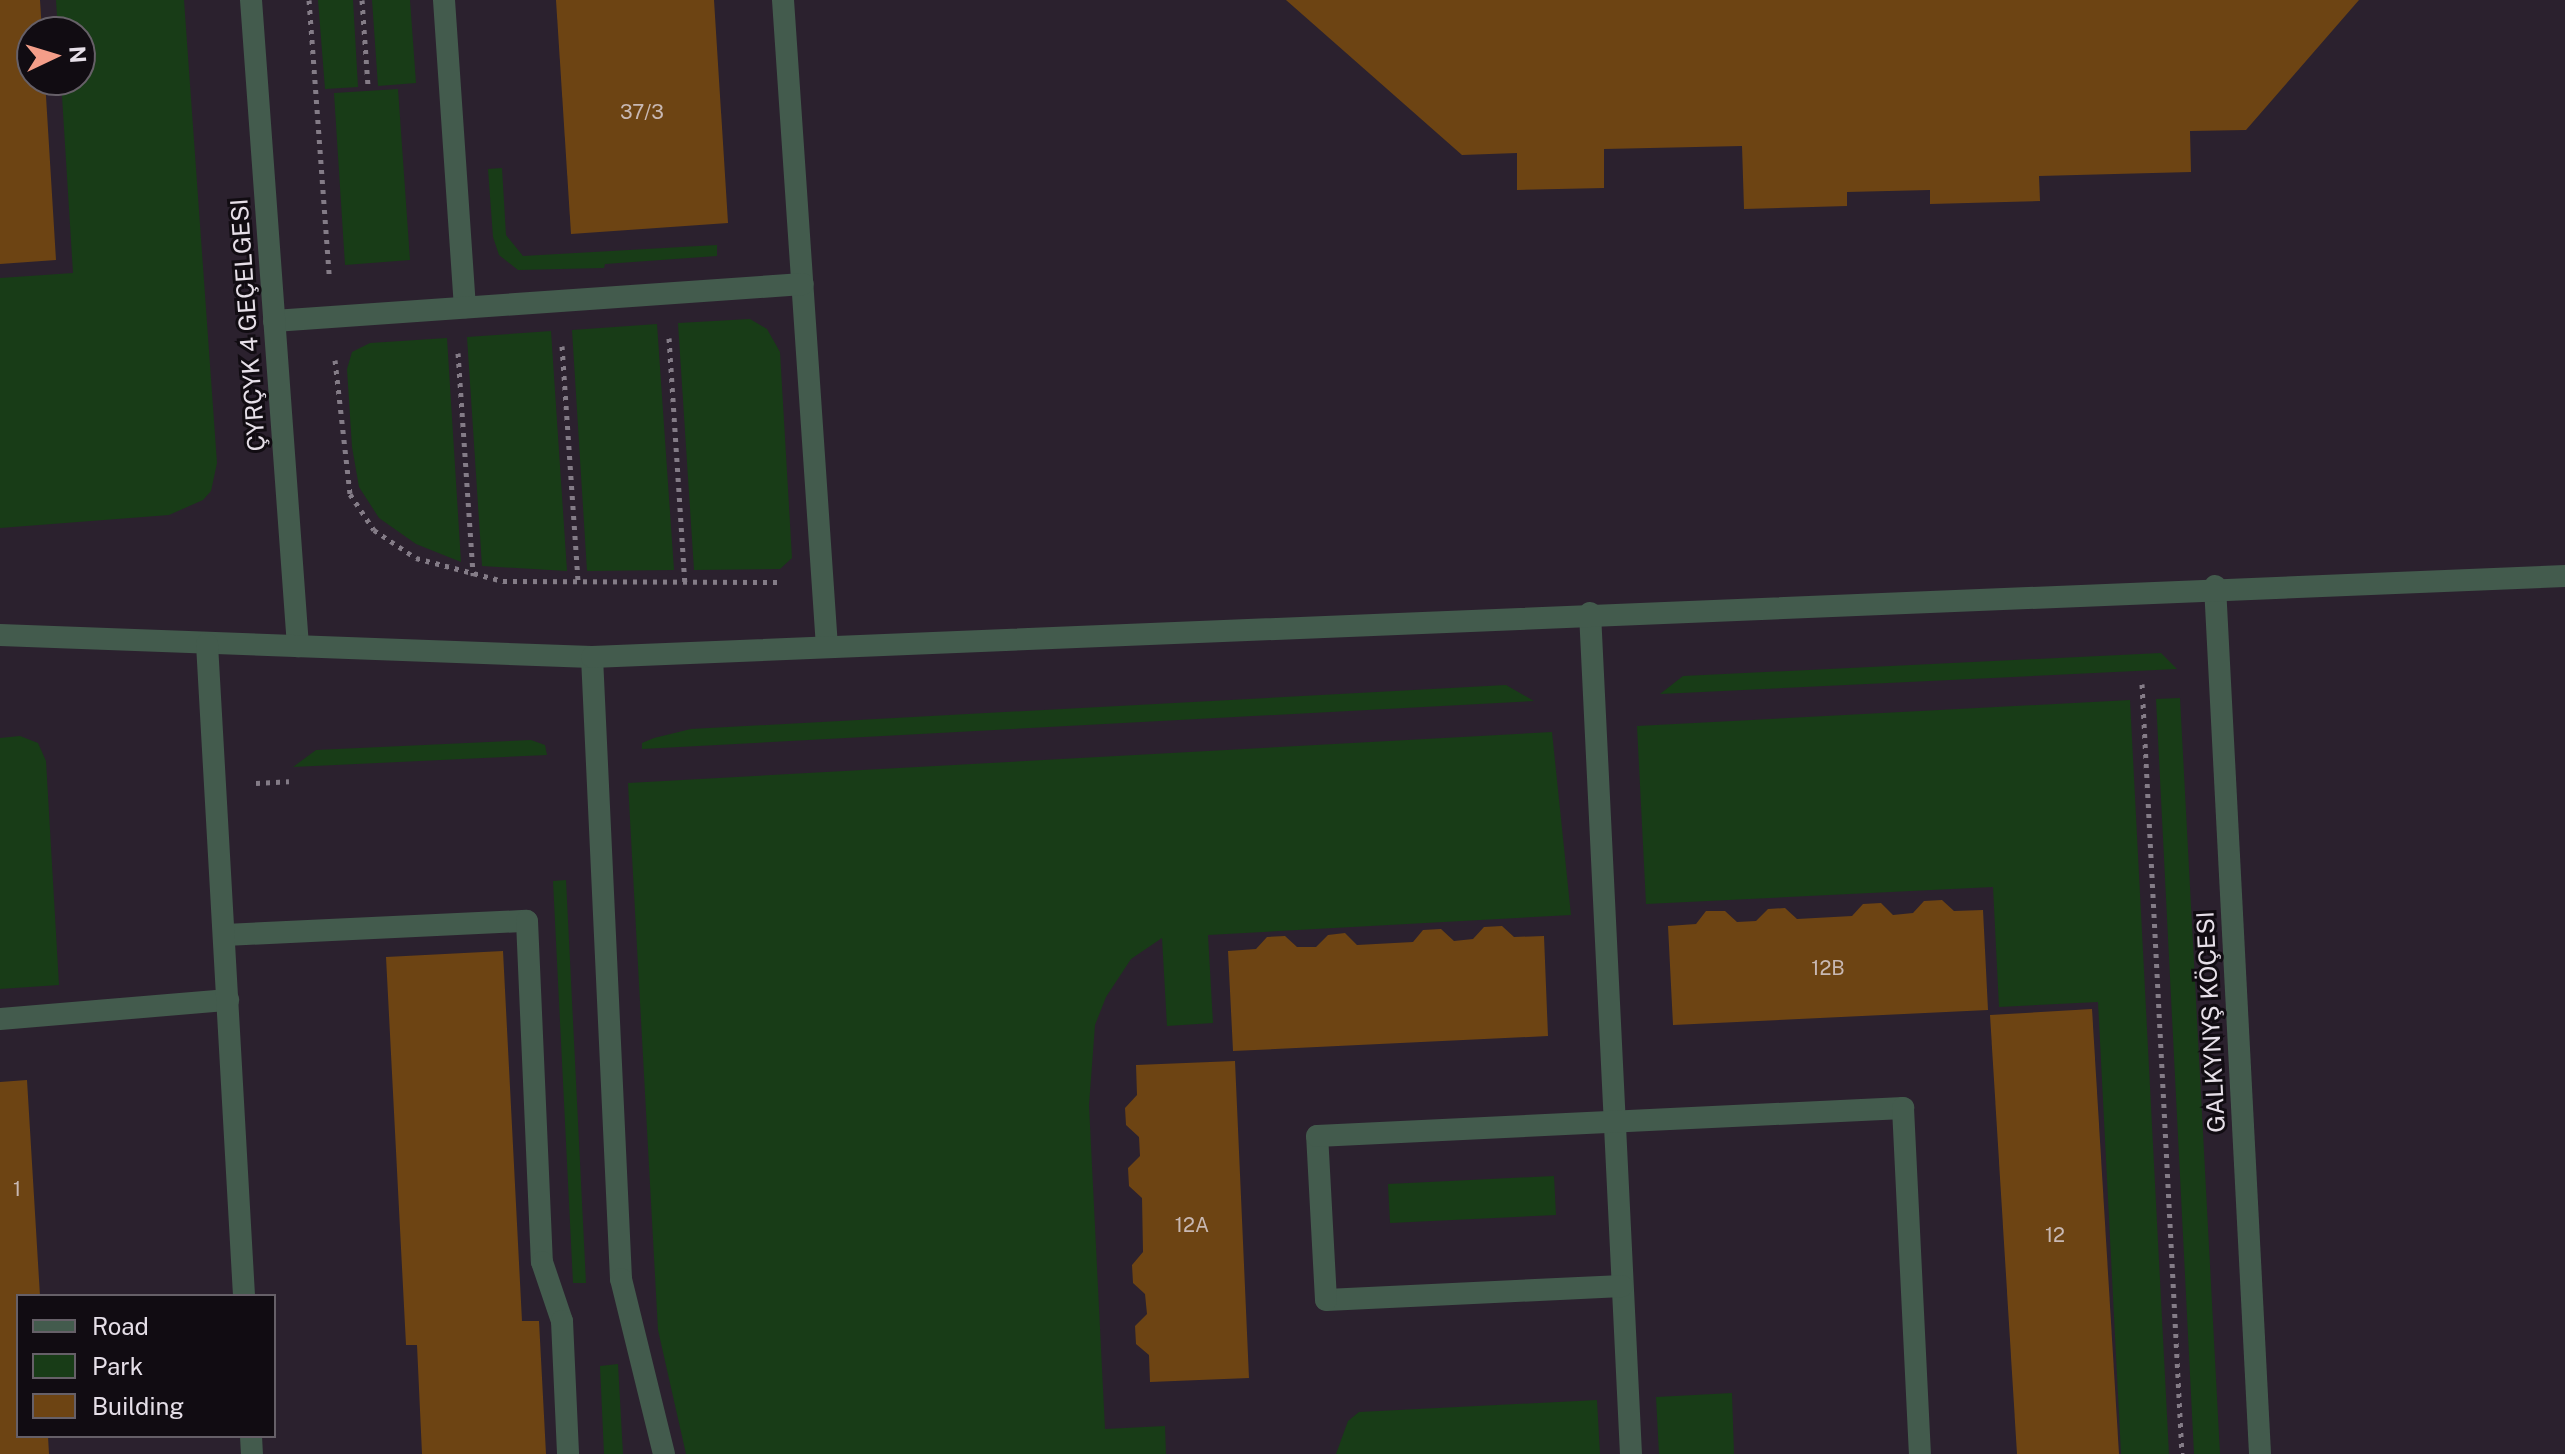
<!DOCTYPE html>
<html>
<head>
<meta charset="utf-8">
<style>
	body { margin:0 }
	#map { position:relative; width:2565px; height:1454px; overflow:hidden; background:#2b212e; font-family:"Public Sans",sans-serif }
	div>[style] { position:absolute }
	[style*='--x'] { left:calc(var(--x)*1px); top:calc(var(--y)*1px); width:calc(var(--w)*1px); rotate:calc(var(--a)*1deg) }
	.green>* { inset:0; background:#183c17 }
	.building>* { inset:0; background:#6d4413 }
	.path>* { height:5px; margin-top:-2.5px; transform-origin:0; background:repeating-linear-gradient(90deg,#847c87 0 4px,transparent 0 10px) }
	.service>* { height:22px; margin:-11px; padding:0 11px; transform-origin:11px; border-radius:11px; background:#435b4d }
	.minor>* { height:22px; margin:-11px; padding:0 11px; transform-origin:11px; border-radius:11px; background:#435b4d }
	span { translate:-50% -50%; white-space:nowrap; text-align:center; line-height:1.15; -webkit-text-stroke:6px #110c12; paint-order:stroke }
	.number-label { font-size:20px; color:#c8b8b3 }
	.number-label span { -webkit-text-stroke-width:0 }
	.street-label { font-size:24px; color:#e6dfe8 }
	.legend { position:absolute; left:16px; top:1294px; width:260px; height:144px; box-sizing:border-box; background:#110c12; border:2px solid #666068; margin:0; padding:10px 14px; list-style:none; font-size:24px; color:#e6dfe8 }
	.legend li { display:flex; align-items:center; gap:16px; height:40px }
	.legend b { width:40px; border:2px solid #666068 }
	.north { position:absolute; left:16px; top:16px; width:80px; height:80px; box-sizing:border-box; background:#110c12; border:2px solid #666068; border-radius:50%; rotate:86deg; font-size:22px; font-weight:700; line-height:32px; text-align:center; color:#e6dfe8 }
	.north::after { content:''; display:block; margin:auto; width:28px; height:36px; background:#f49e89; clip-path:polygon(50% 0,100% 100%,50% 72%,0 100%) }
</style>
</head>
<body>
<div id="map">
	<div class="green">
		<div style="clip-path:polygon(56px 0,184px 0,217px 463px,211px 491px,203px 500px,169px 515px,0 528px,0 278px,73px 273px,61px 80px,80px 80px,80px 32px,58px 32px)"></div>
		<div style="clip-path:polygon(318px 0,353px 0,358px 87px,325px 89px)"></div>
		<div style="clip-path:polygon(372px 0,410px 0,416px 83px,378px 86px)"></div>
		<div style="clip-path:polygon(398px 89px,410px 260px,345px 265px,334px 93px)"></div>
		<div style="clip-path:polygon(502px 168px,506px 235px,523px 256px,717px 245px,717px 256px,605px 264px,604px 268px,518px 270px,499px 255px,493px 237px,488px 169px)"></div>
		<div style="clip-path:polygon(750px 319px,767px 329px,780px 352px,792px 558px,780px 569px,694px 570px,678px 323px)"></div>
		<div style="clip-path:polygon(657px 324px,674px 570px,587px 571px,572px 330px)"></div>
		<div style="clip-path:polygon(551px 331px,567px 571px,482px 566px,467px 337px)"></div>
		<div style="clip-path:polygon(447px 338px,461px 562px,416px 544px,379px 518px,359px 487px,352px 447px,347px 369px,352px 352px,370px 343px)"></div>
		<div style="clip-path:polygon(2161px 653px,2177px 669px,1660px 694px,1683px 676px)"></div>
		<div style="clip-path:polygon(1506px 685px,1534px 701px,642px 749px,642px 743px,654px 738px,691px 729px)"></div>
		<div style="clip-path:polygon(2180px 698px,2220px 1454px,2194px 1454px,2156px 699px)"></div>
		<div style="clip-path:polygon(2130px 700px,2169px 1454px,2121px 1454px,2098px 1002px,1999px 1007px,1993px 887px,1646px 904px,1637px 726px)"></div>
		<div style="clip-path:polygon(1552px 732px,1571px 915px,1208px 935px,1213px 1023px,1167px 1026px,1162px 938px,1131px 959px,1106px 997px,1095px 1025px,1089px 1105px,1105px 1429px,1165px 1426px,1166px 1454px,686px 1454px,658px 1330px,628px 783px)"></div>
		<div style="clip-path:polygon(20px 736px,38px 743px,46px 761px,59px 985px,0 989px,0 738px)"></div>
		<div style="clip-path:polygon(531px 740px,545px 745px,547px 755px,293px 767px,316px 750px)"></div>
		<div style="clip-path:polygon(566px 880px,586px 1283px,573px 1283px,553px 881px)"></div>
		<div style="clip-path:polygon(1554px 1176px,1556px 1215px,1390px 1223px,1388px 1184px)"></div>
		<div style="clip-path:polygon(618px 1364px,623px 1454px,604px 1454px,600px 1366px)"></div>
		<div style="clip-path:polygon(1732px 1393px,1734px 1454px,1659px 1454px,1656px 1397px)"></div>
		<div style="clip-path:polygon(1597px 1400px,1600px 1454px,1336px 1454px,1348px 1421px,1359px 1412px)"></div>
	</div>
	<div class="building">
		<div style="clip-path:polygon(0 0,40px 0,42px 32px,32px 32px,32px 80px,45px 80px,56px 260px,0 264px)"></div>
		<div style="clip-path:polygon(556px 0,714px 0,728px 223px,571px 234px)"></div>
		<div style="clip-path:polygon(1286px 0,2359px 0,2246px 130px,2190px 131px,2191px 172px,2039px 176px,2040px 201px,1930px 204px,1930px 190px,1847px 192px,1847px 206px,1744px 209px,1742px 146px,1604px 149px,1604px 188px,1517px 190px,1517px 153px,1462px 155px)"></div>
		<div style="clip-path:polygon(1942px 900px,1954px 911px,1983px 910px,1988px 1010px,1673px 1025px,1668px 926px,1696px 924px,1706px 911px,1725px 911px,1737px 922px,1756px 921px,1768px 909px,1785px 908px,1797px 919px,1852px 916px,1863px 904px,1881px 903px,1893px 915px,1913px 913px,1924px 901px)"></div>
		<div style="clip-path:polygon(1502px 926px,1514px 937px,1544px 936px,1548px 1036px,1233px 1051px,1228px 951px,1256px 949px,1267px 937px,1285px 936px,1297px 947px,1316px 947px,1328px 935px,1345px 933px,1357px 945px,1413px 942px,1423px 930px,1441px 929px,1454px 941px,1473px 939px,1484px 927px)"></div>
		<div style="clip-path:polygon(503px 951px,522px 1321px,539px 1321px,546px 1454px,422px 1454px,417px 1345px,406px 1345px,386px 957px)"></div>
		<div style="clip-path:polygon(2092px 1009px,2119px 1454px,2017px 1454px,1990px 1015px)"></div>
		<div style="clip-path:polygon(1235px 1061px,1249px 1378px,1150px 1382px,1149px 1355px,1136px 1344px,1135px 1326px,1147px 1314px,1145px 1294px,1133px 1283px,1132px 1265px,1143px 1252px,1142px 1198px,1129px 1186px,1128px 1168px,1140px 1156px,1139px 1137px,1126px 1125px,1125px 1108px,1137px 1095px,1136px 1065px)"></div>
		<div style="clip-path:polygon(27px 1080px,40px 1296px,18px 1296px,18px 1436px,48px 1436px,49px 1454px,0 1454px,0 1082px)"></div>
	</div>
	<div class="path">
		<div style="--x:309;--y:0;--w:275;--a:85.8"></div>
		<div style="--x:362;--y:0;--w:86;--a:86"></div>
		<div style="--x:669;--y:338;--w:246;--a:86.3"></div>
		<div style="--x:562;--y:346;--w:238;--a:86.1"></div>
		<div style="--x:458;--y:353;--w:223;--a:86.1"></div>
		<div style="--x:335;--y:360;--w:135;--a:83.6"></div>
		<div style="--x:350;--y:494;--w:43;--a:56.3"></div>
		<div style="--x:374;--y:530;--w:50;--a:33.7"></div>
		<div style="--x:416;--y:558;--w:90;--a:14.8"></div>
		<div style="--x:503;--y:581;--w:278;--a:0.2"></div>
		<div style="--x:2142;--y:684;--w:771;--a:87.03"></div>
		<div style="--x:256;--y:783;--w:33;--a:-3"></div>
	</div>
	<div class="service">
		<div style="--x:444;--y:0;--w:308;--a:86.1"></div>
		<div style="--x:783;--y:0;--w:648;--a:86.11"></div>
		<div style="--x:274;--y:321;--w:530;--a:-4"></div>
		<div style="--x:1590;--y:613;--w:842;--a:87.21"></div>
		<div style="--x:592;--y:657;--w:623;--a:87.33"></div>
		<div style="--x:621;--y:1279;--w:180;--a:76.2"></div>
		<div style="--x:225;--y:935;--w:302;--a:-2.7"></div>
		<div style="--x:527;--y:921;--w:341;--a:87.5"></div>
		<div style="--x:542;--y:1262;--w:62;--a:71.3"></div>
		<div style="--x:562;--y:1321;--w:133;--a:87.4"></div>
		<div style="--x:0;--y:1019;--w:229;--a:-4.8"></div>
		<div style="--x:1622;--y:1286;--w:296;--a:177.3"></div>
		<div style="--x:1326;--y:1300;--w:164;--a:-93.1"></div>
		<div style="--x:1317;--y:1136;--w:587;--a:-2.74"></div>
		<div style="--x:1903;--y:1108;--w:346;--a:87.2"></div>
	</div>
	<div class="minor">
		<div style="--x:251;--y:0;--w:648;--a:85.84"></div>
		<div style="--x:2215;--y:586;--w:869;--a:87.03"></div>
		<div style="--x:0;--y:635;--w:592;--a:2.13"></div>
		<div style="--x:592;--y:657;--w:1975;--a:-2.35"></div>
		<div style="--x:207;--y:644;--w:653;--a:86.75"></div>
		<div style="--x:251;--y:1436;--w:18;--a:87"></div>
	</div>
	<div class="number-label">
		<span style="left:642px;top:112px">37/3</span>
		<span style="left:1828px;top:968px">12B</span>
		<span style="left:17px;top:1189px">1</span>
		<span style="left:1192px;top:1225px">12A</span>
		<span style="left:2055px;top:1235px">12</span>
	</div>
	<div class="street-label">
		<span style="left:248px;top:325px;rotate:-94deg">ÇYRÇYK 4 GEÇELGESI</span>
		<span style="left:2211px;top:1022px;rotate:-93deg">GALKYNYŞ KÖÇESI</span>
	</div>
	<ul class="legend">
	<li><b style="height:10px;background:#435b4d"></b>Road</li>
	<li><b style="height:22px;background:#183c17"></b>Park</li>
	<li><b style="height:22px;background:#6d4413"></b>Building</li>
	</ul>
	<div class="north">N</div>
</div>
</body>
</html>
